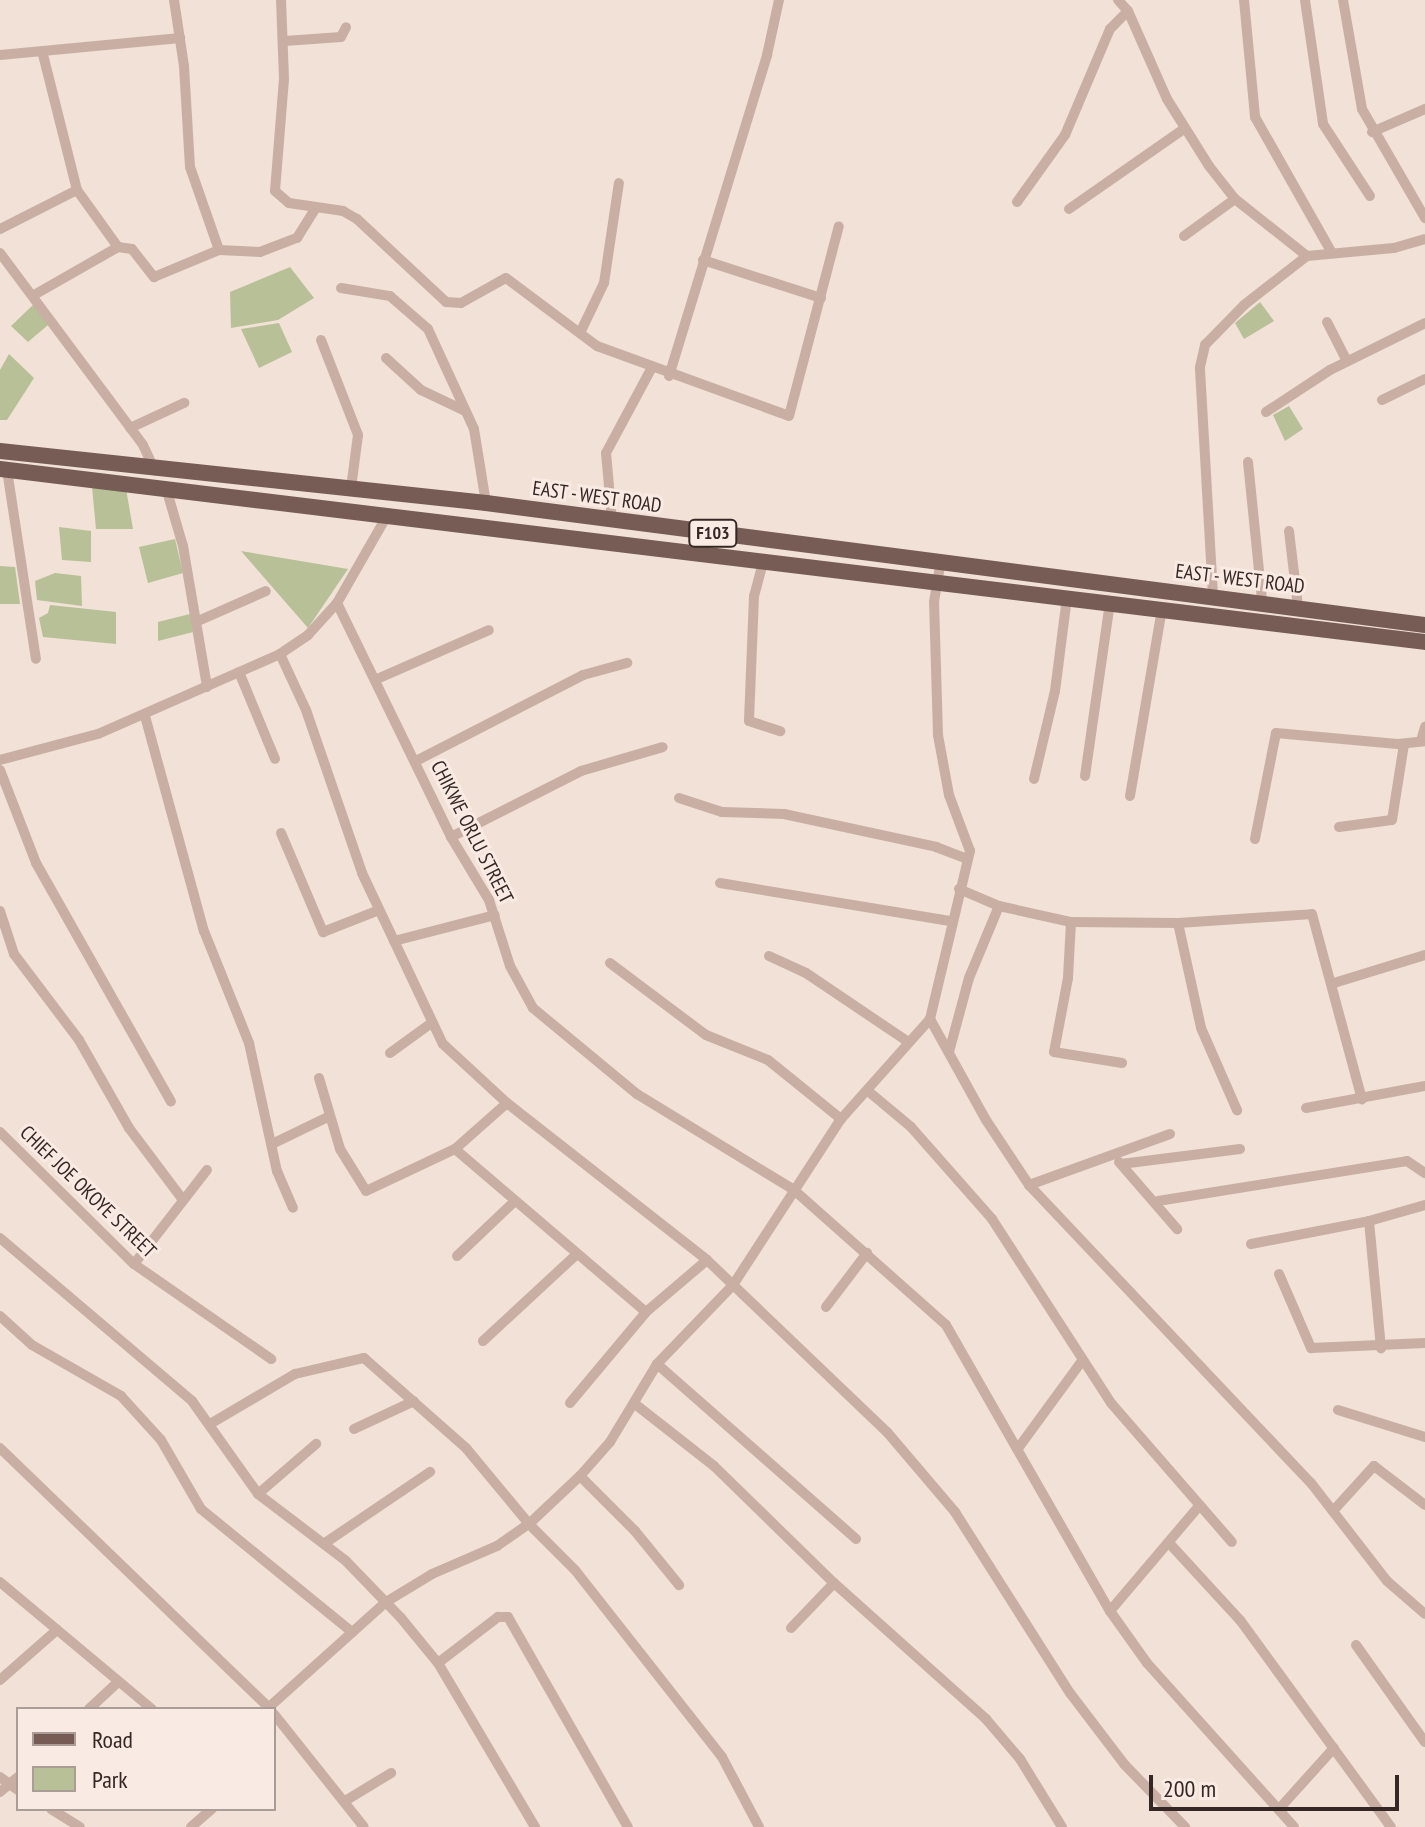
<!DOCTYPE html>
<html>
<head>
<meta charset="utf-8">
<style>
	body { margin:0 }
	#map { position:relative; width:1425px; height:1827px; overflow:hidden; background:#f1e1d7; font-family:"PT Sans Narrow",sans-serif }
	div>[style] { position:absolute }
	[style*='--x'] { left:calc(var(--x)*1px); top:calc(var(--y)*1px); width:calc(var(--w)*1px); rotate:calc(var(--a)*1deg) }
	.green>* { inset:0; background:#b8c097 }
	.minor>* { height:10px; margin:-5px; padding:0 5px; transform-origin:5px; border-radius:5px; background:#c9afa3 }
	.primary>* { height:16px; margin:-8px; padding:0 8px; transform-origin:8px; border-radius:8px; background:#765c55 }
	span { translate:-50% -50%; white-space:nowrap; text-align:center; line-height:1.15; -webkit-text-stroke:6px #f9ebe3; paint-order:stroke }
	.shield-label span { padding:2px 6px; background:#f9ebe3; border:2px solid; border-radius:6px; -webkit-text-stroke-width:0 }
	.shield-label { font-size:18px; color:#342725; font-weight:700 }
	.street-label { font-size:20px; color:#342725 }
	.legend { position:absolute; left:16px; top:1707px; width:260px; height:104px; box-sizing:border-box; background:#f9ebe3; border:2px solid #aa9d97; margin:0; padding:10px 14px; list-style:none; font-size:24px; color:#342725 }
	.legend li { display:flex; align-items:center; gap:16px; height:40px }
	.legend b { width:40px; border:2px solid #aa9d97 }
	.scale { position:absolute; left:1149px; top:1775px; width:250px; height:36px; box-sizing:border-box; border:4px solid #342725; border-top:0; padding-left:10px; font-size:24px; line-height:28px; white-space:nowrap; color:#342725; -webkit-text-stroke:6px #f9ebe3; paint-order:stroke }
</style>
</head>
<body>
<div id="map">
	<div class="green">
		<div style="clip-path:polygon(290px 267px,314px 298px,278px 320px,231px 328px,230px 292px)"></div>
		<div style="clip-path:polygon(1260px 302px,1274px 321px,1244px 339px,1235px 323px)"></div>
		<div style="clip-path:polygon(34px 304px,48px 325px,28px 342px,11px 326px)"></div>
		<div style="clip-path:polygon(279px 323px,292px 352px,259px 368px,241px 329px)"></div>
		<div style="clip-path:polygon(9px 354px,34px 378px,7px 420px,0 420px,0 370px)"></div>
		<div style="clip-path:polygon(1289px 406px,1303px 429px,1285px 441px,1273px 415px)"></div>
		<div style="clip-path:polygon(92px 487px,126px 489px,133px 529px,96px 529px)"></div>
		<div style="clip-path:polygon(59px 527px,91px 531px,91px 562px,62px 560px)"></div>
		<div style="clip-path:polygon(175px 539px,183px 573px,148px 583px,139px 547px)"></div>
		<div style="clip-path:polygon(241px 551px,348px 569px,308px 628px)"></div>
		<div style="clip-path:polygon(0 566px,15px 567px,20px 604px,0 604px)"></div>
		<div style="clip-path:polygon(55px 573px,81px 576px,82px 606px,37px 600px,35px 581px)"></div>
		<div style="clip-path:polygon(50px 605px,116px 612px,116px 644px,43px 637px,39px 618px,48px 613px)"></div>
		<div style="clip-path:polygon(190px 614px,193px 632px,158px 641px,158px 622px)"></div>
	</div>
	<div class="minor">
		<div style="--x:174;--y:0;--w:67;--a:81.4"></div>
		<div style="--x:184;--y:66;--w:101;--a:86.6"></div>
		<div style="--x:190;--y:167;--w:88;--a:70.7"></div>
		<div style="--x:281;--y:0;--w:79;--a:87.8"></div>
		<div style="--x:284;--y:79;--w:112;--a:94.6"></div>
		<div style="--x:275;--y:191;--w:18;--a:41"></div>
		<div style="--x:289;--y:203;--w:55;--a:8.4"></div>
		<div style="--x:343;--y:211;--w:16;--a:30"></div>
		<div style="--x:357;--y:219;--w:122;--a:43"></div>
		<div style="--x:446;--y:302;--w:15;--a:4"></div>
		<div style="--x:461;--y:303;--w:51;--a:-29.1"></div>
		<div style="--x:506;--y:278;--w:114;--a:36.8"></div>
		<div style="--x:597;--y:346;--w:204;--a:20"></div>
		<div style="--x:789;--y:416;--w:196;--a:-75.3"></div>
		<div style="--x:1118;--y:0;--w:15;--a:48"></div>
		<div style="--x:1128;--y:11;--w:96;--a:66.1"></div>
		<div style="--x:1167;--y:99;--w:79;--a:57.9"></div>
		<div style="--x:1209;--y:166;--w:42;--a:51.8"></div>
		<div style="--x:1235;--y:199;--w:92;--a:38.4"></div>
		<div style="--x:1244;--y:0;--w:118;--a:84.6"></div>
		<div style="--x:1255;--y:117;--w:156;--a:60.5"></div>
		<div style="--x:1305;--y:0;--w:125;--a:81.7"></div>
		<div style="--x:1323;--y:124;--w:86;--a:56.9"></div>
		<div style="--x:1343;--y:0;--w:111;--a:80.1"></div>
		<div style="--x:1362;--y:109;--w:126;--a:60"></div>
		<div style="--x:285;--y:41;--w:56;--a:-4.1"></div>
		<div style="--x:341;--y:37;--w:11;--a:-63"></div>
		<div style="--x:0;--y:55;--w:181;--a:-5.4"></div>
		<div style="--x:1372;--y:132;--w:58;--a:-23.5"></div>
		<div style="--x:77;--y:190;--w:70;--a:54.3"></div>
		<div style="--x:1017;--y:202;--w:82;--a:-54.4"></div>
		<div style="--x:1065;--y:135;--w:115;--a:-67"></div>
		<div style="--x:1110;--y:29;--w:25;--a:-45"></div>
		<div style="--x:1069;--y:209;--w:141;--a:-34.9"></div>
		<div style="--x:0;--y:229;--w:86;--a:-26.9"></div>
		<div style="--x:77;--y:190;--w:143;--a:-104.1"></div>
		<div style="--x:1184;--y:236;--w:63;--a:-36"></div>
		<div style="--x:0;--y:253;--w:239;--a:53.3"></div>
		<div style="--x:143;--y:445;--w:23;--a:65"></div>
		<div style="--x:703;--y:260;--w:124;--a:17.9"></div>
		<div style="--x:341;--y:288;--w:50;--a:9.3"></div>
		<div style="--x:390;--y:296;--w:50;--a:41"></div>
		<div style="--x:428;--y:329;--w:110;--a:65.3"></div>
		<div style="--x:474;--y:429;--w:75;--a:80.8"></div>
		<div style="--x:34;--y:295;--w:97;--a:-29.7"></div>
		<div style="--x:118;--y:247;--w:14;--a:8"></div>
		<div style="--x:132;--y:249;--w:36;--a:52"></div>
		<div style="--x:154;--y:277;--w:70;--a:-22.6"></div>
		<div style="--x:219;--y:250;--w:41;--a:2.8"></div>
		<div style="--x:260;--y:252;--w:40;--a:-21"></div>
		<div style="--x:297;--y:238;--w:34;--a:-58"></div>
		<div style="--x:1327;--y:322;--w:44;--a:62.9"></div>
		<div style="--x:580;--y:333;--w:55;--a:-64.4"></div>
		<div style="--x:604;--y:283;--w:101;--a:-81.5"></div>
		<div style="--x:321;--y:340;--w:102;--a:68.7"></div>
		<div style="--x:358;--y:435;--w:53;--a:97.5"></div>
		<div style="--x:386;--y:358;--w:47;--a:42.4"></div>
		<div style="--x:421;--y:390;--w:49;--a:25.5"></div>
		<div style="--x:669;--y:376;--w:336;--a:-73"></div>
		<div style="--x:767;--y:55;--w:56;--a:-77.7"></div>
		<div style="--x:1382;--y:400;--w:48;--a:-26"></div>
		<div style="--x:1266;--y:412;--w:77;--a:-33.3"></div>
		<div style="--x:1330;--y:370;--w:106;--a:-26.3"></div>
		<div style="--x:130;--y:428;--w:60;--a:-24.8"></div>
		<div style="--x:1248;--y:462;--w:139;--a:84.2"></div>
		<div style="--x:7;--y:470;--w:191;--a:81.3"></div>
		<div style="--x:166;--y:488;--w:60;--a:73.7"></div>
		<div style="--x:183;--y:546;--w:143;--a:80.3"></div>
		<div style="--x:612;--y:520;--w:67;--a:-95.1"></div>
		<div style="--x:606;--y:453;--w:95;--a:-61.8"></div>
		<div style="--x:1289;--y:531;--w:76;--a:83.2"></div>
		<div style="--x:764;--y:559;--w:38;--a:105"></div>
		<div style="--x:754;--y:596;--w:125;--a:92.3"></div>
		<div style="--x:749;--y:721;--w:33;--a:18"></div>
		<div style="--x:1213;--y:595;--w:228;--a:-93.3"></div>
		<div style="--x:1200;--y:367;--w:23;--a:-77"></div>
		<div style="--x:1205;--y:345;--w:56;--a:-45.7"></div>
		<div style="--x:1244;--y:305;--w:80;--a:-37.9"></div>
		<div style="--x:1307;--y:256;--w:87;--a:-5.3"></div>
		<div style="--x:1394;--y:248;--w:32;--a:-16"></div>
		<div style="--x:337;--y:603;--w:260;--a:64"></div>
		<div style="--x:451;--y:837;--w:74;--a:58.9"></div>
		<div style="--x:489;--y:900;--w:69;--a:72.3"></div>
		<div style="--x:510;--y:966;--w:48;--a:61.3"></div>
		<div style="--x:533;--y:1008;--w:135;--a:39.6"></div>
		<div style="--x:637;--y:1094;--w:184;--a:31.4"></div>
		<div style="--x:794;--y:1190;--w:203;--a:41.6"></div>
		<div style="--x:946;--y:1325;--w:330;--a:60.2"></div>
		<div style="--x:1110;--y:1611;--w:64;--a:54.6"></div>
		<div style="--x:1147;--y:1663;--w:220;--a:48.1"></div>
		<div style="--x:198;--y:621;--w:74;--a:-23.8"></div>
		<div style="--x:280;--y:654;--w:62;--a:65.1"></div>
		<div style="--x:306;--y:710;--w:172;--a:71"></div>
		<div style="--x:362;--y:873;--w:189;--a:64.7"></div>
		<div style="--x:443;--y:1044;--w:87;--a:42.7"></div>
		<div style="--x:507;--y:1103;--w:254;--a:38.1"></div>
		<div style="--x:707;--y:1260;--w:249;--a:43.7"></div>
		<div style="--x:887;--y:1432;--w:105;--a:49.6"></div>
		<div style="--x:955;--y:1512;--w:214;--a:57.6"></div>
		<div style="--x:1070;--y:1693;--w:89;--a:52.7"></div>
		<div style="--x:1124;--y:1764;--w:88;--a:45.9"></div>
		<div style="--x:239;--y:672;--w:94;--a:67.5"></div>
		<div style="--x:377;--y:679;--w:122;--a:-23.6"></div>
		<div style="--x:145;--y:716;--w:223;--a:74.7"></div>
		<div style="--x:204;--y:931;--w:121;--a:68.1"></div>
		<div style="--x:249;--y:1043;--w:131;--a:77.7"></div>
		<div style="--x:277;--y:1171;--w:40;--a:66.6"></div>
		<div style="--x:1421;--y:741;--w:15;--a:-74"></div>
		<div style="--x:0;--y:760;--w:101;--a:-14.9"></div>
		<div style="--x:98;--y:734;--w:199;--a:-23.7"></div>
		<div style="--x:280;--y:654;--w:34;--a:-34"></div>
		<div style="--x:308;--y:635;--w:43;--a:-47.8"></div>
		<div style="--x:337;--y:603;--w:103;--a:-60.2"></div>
		<div style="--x:416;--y:761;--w:188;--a:-27.2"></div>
		<div style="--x:583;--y:675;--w:46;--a:-15.3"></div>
		<div style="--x:0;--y:770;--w:100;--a:68.8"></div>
		<div style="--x:36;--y:863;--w:274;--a:60.5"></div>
		<div style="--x:1085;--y:776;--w:176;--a:-81.8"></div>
		<div style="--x:1034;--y:779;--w:90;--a:-76.6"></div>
		<div style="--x:1055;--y:691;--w:95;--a:-82.7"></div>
		<div style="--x:1130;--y:796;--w:191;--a:-80.3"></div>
		<div style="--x:679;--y:798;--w:45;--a:18"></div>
		<div style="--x:722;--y:812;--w:62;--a:1.8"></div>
		<div style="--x:784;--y:814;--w:156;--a:12.2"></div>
		<div style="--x:936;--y:847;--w:34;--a:21"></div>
		<div style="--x:1339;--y:827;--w:53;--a:-7.5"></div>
		<div style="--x:1392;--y:820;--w:77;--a:-81"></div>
		<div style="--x:281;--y:833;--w:108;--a:67"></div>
		<div style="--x:323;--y:932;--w:60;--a:-21.4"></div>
		<div style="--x:451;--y:837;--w:146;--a:-26.9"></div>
		<div style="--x:581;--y:771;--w:85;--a:-16.3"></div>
		<div style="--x:1255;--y:839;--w:108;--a:-78.8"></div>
		<div style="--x:1276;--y:733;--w:122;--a:5.2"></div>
		<div style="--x:1398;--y:744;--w:27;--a:-6"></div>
		<div style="--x:720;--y:883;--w:233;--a:9.4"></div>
		<div style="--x:959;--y:889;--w:43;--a:23"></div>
		<div style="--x:999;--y:906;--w:74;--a:12.5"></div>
		<div style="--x:1071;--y:922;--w:107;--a:0.5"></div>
		<div style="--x:1178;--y:923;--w:134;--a:-3.8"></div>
		<div style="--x:1312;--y:914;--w:192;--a:74.9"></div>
		<div style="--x:0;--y:911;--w:45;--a:72"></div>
		<div style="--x:14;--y:954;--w:108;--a:52.9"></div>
		<div style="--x:79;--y:1040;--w:101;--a:60.4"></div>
		<div style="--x:129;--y:1128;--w:90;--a:53.1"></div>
		<div style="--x:1071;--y:922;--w:56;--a:93.1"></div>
		<div style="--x:1068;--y:978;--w:75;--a:100.7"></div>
		<div style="--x:1054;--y:1052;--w:69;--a:9.2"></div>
		<div style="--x:1178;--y:923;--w:107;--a:77.6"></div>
		<div style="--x:1201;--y:1028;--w:90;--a:66.3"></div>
		<div style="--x:394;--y:941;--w:104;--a:-14.4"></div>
		<div style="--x:769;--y:956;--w:41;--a:24.7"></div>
		<div style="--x:806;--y:973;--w:122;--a:34"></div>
		<div style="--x:610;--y:963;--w:120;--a:36.9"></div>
		<div style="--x:706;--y:1035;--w:67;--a:22"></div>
		<div style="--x:768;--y:1060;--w:94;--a:38.9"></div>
		<div style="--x:1334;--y:983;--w:95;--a:-17.1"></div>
		<div style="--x:930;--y:1019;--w:115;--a:61"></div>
		<div style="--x:986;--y:1120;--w:78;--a:56.5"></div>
		<div style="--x:1029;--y:1185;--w:410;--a:46.6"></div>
		<div style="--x:1311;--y:1483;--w:124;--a:52.2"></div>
		<div style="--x:1387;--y:1581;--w:50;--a:41"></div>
		<div style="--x:949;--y:1052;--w:77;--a:-74.9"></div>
		<div style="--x:969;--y:978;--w:78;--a:-67.4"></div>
		<div style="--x:390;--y:1053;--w:49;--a:-35.9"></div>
		<div style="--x:319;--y:1078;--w:74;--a:73.5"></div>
		<div style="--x:340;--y:1149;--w:49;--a:58.2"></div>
		<div style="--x:366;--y:1191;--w:98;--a:-25.3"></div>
		<div style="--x:455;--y:1149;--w:69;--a:-41.5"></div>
		<div style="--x:868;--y:1091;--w:56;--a:39.9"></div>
		<div style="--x:911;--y:1127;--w:123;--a:48.6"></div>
		<div style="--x:992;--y:1219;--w:219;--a:57.1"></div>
		<div style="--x:1111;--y:1403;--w:184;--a:49"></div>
		<div style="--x:1306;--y:1108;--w:121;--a:-10.5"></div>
		<div style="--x:0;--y:1132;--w:188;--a:44.6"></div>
		<div style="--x:134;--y:1264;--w:167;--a:34.7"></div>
		<div style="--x:272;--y:1144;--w:62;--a:-25.7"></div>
		<div style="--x:455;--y:1149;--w:251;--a:40.5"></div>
		<div style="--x:1119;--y:1162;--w:89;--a:49.1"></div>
		<div style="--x:1121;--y:1164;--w:120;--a:-7.2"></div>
		<div style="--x:1029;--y:1185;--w:150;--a:-19.9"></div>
		<div style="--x:1158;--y:1201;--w:252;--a:-9.1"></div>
		<div style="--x:1407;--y:1161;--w:22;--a:34"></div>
		<div style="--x:1369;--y:1221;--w:128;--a:84.6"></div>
		<div style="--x:0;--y:1238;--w:252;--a:40.3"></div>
		<div style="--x:192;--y:1401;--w:114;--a:54.6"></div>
		<div style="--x:258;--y:1494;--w:109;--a:37.2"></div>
		<div style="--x:345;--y:1560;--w:81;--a:46"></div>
		<div style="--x:401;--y:1618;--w:58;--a:50.6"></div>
		<div style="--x:438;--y:1663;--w:191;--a:59.4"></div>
		<div style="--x:1251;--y:1244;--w:120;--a:-11"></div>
		<div style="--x:1369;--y:1221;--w:58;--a:-15.9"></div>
		<div style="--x:457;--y:1256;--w:79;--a:-43.5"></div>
		<div style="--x:134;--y:1264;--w:119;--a:-52.2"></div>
		<div style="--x:1279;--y:1274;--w:81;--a:66.6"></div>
		<div style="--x:1311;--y:1348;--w:114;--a:-2.5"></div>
		<div style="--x:826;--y:1307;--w:68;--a:-52.8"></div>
		<div style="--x:0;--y:1316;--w:43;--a:42.2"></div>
		<div style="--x:32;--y:1345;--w:103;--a:29.8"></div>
		<div style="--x:121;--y:1396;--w:59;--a:47.7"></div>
		<div style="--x:161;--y:1440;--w:80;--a:59.9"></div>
		<div style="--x:201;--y:1509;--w:195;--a:39.2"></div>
		<div style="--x:483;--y:1341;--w:127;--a:-42.8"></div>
		<div style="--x:657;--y:1364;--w:265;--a:41.3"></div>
		<div style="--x:570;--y:1403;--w:119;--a:-50.1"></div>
		<div style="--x:646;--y:1312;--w:80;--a:-40.4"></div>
		<div style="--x:635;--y:1404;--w:100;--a:38.1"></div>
		<div style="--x:714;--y:1466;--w:168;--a:44.3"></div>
		<div style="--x:834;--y:1583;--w:204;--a:41.8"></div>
		<div style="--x:986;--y:1719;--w:52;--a:49.6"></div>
		<div style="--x:1020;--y:1759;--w:80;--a:58.3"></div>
		<div style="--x:1338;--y:1410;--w:91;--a:17.2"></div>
		<div style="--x:210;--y:1424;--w:99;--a:-30.5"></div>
		<div style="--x:295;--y:1374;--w:71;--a:-13.1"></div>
		<div style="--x:364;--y:1358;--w:136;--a:41.4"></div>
		<div style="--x:466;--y:1448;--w:99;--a:50.3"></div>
		<div style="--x:529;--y:1524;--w:65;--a:45"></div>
		<div style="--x:575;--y:1570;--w:238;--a:51.8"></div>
		<div style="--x:722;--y:1757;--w:79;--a:62.1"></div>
		<div style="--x:354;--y:1429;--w:66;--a:-25"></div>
		<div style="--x:1019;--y:1447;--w:107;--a:-53.8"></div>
		<div style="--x:0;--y:1448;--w:376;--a:44"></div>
		<div style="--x:580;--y:1476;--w:78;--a:45"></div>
		<div style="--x:635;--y:1531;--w:70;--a:50.8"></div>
		<div style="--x:258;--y:1494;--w:77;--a:-40.8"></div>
		<div style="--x:1333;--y:1511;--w:61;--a:-47.7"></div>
		<div style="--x:1374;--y:1466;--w:64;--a:37.4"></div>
		<div style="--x:325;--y:1543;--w:127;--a:-34.1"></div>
		<div style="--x:1170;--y:1544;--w:103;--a:47.4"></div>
		<div style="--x:1240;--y:1620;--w:256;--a:53.9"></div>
		<div style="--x:0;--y:1582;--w:198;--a:39.9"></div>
		<div style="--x:1110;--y:1611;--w:139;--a:-49.7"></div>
		<div style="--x:791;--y:1628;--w:62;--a:-46.3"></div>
		<div style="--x:1356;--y:1645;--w:119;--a:54.6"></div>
		<div style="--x:438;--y:1663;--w:76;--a:-37.5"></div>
		<div style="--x:498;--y:1617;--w:10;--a:0"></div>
		<div style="--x:508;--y:1617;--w:242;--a:60.3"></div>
		<div style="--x:0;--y:1680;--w:76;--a:-41.3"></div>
		<div style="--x:89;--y:1709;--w:40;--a:-43"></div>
		<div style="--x:267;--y:1709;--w:160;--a:-42"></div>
		<div style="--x:386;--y:1602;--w:54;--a:-31.3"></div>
		<div style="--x:432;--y:1574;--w:71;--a:-23.3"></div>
		<div style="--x:497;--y:1546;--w:39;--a:-35"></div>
		<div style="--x:529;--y:1524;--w:70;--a:-43.3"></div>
		<div style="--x:580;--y:1476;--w:45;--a:-48.6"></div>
		<div style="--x:610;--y:1442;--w:91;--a:-58.9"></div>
		<div style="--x:657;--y:1364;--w:110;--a:-46.1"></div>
		<div style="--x:733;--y:1285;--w:198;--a:-57"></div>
		<div style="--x:841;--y:1119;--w:134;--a:-48.3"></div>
		<div style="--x:930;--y:1019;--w:173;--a:-76.6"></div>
		<div style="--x:970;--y:851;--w:60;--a:-110.6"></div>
		<div style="--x:949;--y:795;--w:61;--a:-100.4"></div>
		<div style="--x:938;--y:735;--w:133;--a:-91.7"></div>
		<div style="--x:934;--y:602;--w:43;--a:-80.5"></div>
		<div style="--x:274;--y:1714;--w:144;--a:51.5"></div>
		<div style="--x:0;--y:1777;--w:22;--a:36"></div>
		<div style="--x:0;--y:1792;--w:23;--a:-40"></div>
		<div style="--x:345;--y:1801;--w:54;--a:-31.3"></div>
		<div style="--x:51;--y:1809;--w:34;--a:32"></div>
		<div style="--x:1279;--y:1809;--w:82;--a:-48"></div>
		<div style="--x:191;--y:1827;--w:28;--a:-41"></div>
	</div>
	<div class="primary">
		<div style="--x:0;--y:451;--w:489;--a:6.1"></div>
		<div style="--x:486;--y:503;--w:947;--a:7.4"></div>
		<div style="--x:0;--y:469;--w:1435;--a:6.92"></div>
	</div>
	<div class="shield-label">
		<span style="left:713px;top:533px">F103</span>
	</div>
	<div class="street-label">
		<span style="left:597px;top:497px;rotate:8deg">EAST - WEST ROAD</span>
		<span style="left:1240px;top:579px;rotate:7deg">EAST - WEST ROAD</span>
		<span style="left:472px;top:832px;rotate:63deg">CHIKWE ORLU STREET</span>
		<span style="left:88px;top:1192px;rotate:44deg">CHIEF JOE OKOYE STREET</span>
	</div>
	<ul class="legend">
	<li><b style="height:10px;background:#765c55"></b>Road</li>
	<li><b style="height:22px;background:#b8c097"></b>Park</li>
	</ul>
	<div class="scale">200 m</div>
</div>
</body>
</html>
